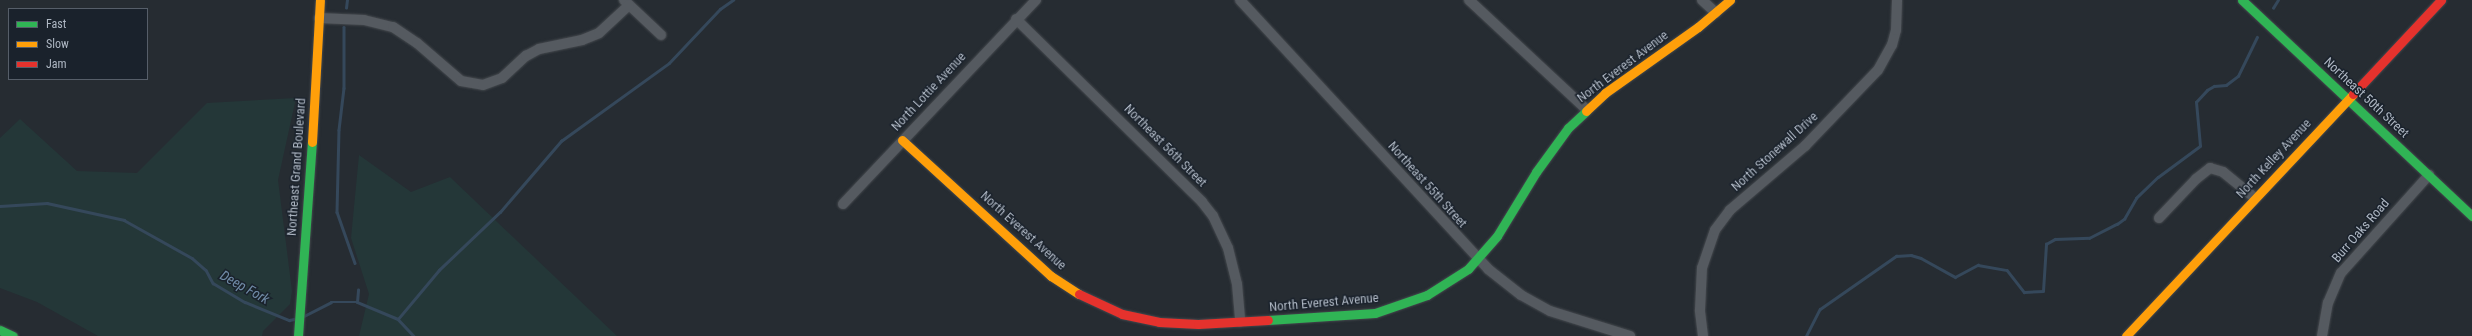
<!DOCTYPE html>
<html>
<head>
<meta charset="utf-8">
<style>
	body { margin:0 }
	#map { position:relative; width:2472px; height:336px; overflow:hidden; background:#262c32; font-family:"Roboto Condensed",sans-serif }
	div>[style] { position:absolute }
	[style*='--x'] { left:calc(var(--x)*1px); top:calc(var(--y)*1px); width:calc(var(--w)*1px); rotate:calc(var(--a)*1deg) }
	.green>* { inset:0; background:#243738 }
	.stream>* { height:2.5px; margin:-1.25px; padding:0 1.25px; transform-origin:1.25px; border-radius:1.25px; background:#35485b }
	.roads { filter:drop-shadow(0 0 1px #44484d) drop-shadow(0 0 1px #44484d) }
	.street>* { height:10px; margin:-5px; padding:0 5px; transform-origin:5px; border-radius:5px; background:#555a60 }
	.fast>* { height:9px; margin:-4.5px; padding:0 4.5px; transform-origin:4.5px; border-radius:4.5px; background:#30b455 }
	.slow>* { height:9px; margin:-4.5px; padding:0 4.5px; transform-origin:4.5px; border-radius:4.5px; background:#ff9f0a }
	.jam>* { height:9px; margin:-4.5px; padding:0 4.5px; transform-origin:4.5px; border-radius:4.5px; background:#e5322d }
	span { translate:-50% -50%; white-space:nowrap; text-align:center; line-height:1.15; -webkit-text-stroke:3px #1a222c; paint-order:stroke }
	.street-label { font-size:13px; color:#afb8c4 }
	.water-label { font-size:14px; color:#708ba7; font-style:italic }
	.legend { position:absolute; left:8px; top:8px; width:140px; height:72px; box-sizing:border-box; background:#1a222c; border:1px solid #565e69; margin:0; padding:5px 7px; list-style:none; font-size:12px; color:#afb8c4 }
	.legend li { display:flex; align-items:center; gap:8px; height:20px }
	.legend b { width:20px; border:1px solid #565e69 }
</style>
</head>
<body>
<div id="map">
	<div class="green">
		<div style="clip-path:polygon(296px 98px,278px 180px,292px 291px,290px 304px,263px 331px,262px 336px,98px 336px,37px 302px,0 288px,0 138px,20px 119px,77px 171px,137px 173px,207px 103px)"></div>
		<div style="clip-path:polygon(359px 155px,411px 192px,450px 177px,617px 336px,359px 336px,369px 294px,351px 238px)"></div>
	</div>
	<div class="stream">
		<div style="--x:346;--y:8;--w:8;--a:-83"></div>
		<div style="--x:2273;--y:8;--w:9;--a:-58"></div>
		<div style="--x:344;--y:27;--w:61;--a:90"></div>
		<div style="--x:344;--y:88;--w:42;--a:96.8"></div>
		<div style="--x:339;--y:130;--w:82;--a:91.4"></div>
		<div style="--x:337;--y:212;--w:54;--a:70.6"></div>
		<div style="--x:0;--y:206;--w:47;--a:-3.7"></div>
		<div style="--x:47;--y:203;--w:79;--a:12.4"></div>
		<div style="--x:124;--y:220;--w:78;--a:29.2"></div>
		<div style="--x:192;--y:258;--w:18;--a:41"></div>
		<div style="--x:206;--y:270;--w:15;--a:62"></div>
		<div style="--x:213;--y:283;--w:37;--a:31"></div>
		<div style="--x:245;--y:302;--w:48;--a:22.2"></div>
		<div style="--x:289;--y:320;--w:5;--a:-11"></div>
		<div style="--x:357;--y:302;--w:12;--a:-85"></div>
		<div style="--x:304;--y:316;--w:30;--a:-27"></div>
		<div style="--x:331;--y:302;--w:26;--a:0"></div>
		<div style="--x:357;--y:302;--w:44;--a:22.5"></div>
		<div style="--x:398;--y:319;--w:23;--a:47"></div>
		<div style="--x:398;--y:319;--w:64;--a:-50.1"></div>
		<div style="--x:439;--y:270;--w:84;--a:-43.6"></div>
		<div style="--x:500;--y:212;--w:94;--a:-49.3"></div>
		<div style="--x:561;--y:141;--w:133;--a:-35.8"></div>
		<div style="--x:669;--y:63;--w:74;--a:-46.6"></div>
		<div style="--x:720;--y:9;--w:16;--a:-35"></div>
		<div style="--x:1806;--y:336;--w:30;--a:-63"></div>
		<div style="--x:1820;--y:309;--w:93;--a:-34.9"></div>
		<div style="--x:1896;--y:256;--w:15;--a:-4"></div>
		<div style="--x:1911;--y:255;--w:10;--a:17"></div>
		<div style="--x:1921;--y:258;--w:39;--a:29"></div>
		<div style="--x:1955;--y:277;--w:26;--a:-28"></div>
		<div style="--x:1978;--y:265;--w:29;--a:10"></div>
		<div style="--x:2007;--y:270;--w:28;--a:52"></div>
		<div style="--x:2024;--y:292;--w:19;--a:-3"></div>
		<div style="--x:2043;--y:291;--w:47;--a:-86.3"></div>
		<div style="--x:2046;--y:244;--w:10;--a:-29"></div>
		<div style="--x:2055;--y:239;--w:34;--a:-2"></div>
		<div style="--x:2089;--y:238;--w:31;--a:-27"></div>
		<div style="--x:2117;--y:224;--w:9;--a:-36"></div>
		<div style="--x:2124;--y:219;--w:24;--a:-60"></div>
		<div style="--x:2136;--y:198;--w:30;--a:-44"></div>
		<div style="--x:2158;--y:177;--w:52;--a:-36.4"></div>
		<div style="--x:2200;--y:146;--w:44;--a:-95.2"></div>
		<div style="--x:2196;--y:102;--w:16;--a:-47"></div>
		<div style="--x:2207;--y:90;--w:8;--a:-30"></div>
		<div style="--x:2214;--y:86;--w:12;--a:-5"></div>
		<div style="--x:2226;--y:85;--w:15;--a:-37"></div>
		<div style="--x:2238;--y:76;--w:43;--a:-64"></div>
	</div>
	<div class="roads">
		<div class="street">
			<div style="--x:624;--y:0;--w:51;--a:43.4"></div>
			<div style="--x:1240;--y:0;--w:366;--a:47.3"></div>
			<div style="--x:1488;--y:269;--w:42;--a:38.2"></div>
			<div style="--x:1521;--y:295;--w:33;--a:29"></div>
			<div style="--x:1550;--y:311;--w:84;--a:17.4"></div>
			<div style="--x:1469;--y:0;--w:161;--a:43"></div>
			<div style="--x:1702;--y:0;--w:19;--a:43"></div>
			<div style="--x:319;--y:18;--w:45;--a:2.5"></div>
			<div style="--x:364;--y:20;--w:30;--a:14"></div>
			<div style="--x:393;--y:27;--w:29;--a:34"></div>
			<div style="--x:417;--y:43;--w:58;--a:40.8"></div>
			<div style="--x:461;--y:81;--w:22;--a:10"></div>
			<div style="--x:483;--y:85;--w:20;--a:-20"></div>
			<div style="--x:502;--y:78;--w:33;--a:-43"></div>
			<div style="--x:526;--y:56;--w:15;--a:-28"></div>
			<div style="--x:539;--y:49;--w:44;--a:-11.8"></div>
			<div style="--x:582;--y:40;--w:18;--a:-22"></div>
			<div style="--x:599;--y:33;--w:41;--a:-43"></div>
			<div style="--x:1016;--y:19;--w:261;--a:44.5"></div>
			<div style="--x:1202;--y:202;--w:18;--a:52"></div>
			<div style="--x:1213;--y:216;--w:35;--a:65"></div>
			<div style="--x:1228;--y:248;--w:37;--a:76"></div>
			<div style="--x:1237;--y:284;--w:38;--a:85"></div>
			<div style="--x:843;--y:204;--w:281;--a:-46.6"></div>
			<div style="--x:2159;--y:218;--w:54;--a:-46.5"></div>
			<div style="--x:2196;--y:179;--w:18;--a:-38"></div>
			<div style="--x:2210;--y:168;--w:14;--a:17"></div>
			<div style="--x:2223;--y:172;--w:41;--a:39.1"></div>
			<div style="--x:1703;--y:336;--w:26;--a:-97"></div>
			<div style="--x:1700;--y:310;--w:42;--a:-87.3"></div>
			<div style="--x:1702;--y:268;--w:40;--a:-71.1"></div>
			<div style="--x:1715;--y:230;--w:25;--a:-53"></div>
			<div style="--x:1730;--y:210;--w:99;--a:-40.5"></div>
			<div style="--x:1805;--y:146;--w:105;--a:-46.2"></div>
			<div style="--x:1878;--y:70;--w:29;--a:-61"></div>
			<div style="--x:1892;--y:45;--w:16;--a:-75"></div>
			<div style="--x:1896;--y:30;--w:30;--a:-88"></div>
			<div style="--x:2322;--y:336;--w:34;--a:-80"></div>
			<div style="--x:2328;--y:303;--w:33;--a:-67"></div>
			<div style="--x:2341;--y:273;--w:132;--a:-48.1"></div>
		</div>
		<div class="fast">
			<div style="--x:2242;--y:0;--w:316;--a:43.2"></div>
			<div style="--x:1268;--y:320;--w:107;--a:-3.7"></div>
			<div style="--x:1375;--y:313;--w:55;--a:-19.1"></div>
			<div style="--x:1427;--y:295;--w:49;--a:-32.4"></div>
			<div style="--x:1468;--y:269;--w:44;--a:-48.7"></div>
			<div style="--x:1497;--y:236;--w:75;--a:-58.6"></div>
			<div style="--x:1536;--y:172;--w:54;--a:-54"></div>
			<div style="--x:1568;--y:128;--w:25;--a:-43"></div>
			<div style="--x:0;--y:330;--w:14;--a:25"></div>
			<div style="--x:298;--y:336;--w:195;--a:-85.9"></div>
		</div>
		<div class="slow">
			<div style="--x:1586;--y:111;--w:26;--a:-43"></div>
			<div style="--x:1605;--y:93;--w:114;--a:-35.4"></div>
			<div style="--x:1698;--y:27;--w:42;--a:-40.2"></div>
			<div style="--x:902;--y:140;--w:202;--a:42.4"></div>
			<div style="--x:1051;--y:276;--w:33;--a:33"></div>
			<div style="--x:312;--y:142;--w:142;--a:-86.8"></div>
			<div style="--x:2126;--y:336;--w:332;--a:-46.8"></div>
		</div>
		<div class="jam">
			<div style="--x:2353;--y:94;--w:129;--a:-46.9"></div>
			<div style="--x:1079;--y:294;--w:47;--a:24.9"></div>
			<div style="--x:1122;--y:314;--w:38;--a:12"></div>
			<div style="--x:1159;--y:322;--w:39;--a:3"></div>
			<div style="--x:1198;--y:324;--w:70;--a:-3.3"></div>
		</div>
	</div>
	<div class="street-label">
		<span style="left:1623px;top:67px;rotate:-37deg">North Everest Avenue</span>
		<span style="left:929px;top:92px;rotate:-47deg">North Lottie Avenue</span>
		<span style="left:2366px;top:98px;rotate:43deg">Northeast 50th Street</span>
		<span style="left:1165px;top:146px;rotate:45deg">Northeast 56th Street</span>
		<span style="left:1775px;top:152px;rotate:-42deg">North Stonewall Drive</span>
		<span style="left:2274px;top:159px;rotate:-47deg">North Kelley Avenue</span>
		<span style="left:297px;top:167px;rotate:-86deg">Northeast Grand Boulevard</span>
		<span style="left:1427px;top:185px;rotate:48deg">Northeast 55th Street</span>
		<span style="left:1023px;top:231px;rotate:42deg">North Everest Avenue</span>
		<span style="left:2361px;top:231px;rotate:-49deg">Burr Oaks Road</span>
		<span style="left:1324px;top:303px;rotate:-5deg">North Everest Avenue</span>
	</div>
	<div class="water-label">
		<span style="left:245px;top:287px;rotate:29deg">Deep Fork</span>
	</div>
	<ul class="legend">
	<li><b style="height:5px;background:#30b455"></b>Fast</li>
	<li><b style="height:5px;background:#ff9f0a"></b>Slow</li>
	<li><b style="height:5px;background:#e5322d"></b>Jam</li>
	</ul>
</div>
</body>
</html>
